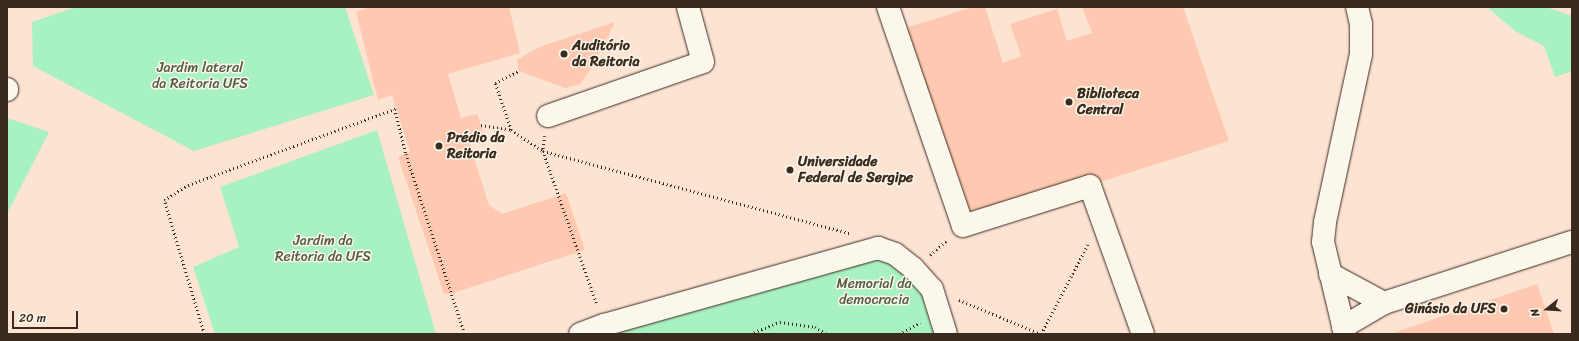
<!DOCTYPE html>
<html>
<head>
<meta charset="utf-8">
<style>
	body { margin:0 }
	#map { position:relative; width:1579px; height:341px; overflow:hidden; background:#fceee0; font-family:Sriracha,sans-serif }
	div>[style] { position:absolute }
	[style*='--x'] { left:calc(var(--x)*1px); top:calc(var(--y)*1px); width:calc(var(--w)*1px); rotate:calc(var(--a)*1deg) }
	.built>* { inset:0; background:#fde3d2 }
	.green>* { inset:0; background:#a8f1c0 }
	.building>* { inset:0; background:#fec9b0 }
	.path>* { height:2.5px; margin-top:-1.25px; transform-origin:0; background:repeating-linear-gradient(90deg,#3b2a1e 0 1px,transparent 0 4px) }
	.roads { filter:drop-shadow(0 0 1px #3b2a1e) drop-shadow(0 0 1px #3b2a1e) }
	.minor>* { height:22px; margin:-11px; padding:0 11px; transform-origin:11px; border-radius:11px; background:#fbf7ec }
	.dots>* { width:11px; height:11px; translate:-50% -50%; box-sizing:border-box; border:2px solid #fbf7ec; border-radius:50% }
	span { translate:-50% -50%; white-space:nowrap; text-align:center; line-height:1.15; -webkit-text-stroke:3px #fbf7ec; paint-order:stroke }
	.poi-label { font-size:14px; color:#3b2a1e; font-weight:700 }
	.left { translate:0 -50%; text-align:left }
	.right { translate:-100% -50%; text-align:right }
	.park-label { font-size:14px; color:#565c46 }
	.frame { position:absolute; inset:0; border:8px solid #3b2a1e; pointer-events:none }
	.north { position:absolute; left:1527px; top:289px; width:40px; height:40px; -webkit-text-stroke:3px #fbf7ec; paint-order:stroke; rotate:253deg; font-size:11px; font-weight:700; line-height:16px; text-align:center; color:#3b2a1e }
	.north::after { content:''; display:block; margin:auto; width:14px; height:18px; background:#3b2a1e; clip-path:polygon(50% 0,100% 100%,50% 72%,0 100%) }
	.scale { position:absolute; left:12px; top:311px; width:66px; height:18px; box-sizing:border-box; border:2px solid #3b2a1e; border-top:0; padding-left:5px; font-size:12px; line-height:14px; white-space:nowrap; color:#3b2a1e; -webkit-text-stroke:3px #fbf7ec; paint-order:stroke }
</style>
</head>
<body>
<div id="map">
	<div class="built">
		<div style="clip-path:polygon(7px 7px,1572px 7px,1572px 334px,7px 334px)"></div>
	</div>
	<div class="green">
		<div style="clip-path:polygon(76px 7px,345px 7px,374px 95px,194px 151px,33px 66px,32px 22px)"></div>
		<div style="clip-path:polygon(1487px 7px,1546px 7px,1572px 16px,1572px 71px,1555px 77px,1544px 46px,1515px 31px)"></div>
		<div style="clip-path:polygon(7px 118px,49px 132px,7px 214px)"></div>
		<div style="clip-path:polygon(377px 130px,436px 334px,215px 334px,193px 267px,239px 247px,220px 187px)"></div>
		<div style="clip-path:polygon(886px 243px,913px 268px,948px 334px,613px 334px)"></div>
	</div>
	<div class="building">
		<div style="clip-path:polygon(370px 7px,509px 7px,520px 53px,448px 74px,461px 118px,477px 114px,484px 135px,468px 140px,489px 205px,502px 214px,566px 193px,585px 250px,453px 293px,444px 294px,398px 157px,410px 152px,392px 95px,378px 100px,356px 12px)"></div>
		<div style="clip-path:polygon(973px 7px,985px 7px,1003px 63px,1021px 56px,1010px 24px,1057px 9px,1067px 41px,1092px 33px,1082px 7px,1183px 7px,1229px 141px,965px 225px,899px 30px)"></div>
		<div style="clip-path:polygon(615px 22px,593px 66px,580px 84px,565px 88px,519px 71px,517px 60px,539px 47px)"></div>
		<div style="clip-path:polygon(1537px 284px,1554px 334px,1390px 334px)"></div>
	</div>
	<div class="path">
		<div style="--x:481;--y:125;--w:30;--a:9"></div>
		<div style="--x:511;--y:130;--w:38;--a:33"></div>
		<div style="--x:543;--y:151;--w:318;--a:15"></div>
		<div style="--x:511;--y:130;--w:50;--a:-108.8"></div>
		<div style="--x:495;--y:83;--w:27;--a:-27"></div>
		<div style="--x:545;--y:136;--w:15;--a:98"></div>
		<div style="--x:543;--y:151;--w:162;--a:70.6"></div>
		<div style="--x:930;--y:255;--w:23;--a:-41"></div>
		<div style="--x:959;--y:300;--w:89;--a:22.5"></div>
		<div style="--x:204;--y:334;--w:140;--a:-106.6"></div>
		<div style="--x:164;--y:200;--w:28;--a:-32"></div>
		<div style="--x:188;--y:185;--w:221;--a:-20.2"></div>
		<div style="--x:395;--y:109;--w:46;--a:76.3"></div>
		<div style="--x:406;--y:154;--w:189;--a:71.9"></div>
		<div style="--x:750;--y:334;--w:32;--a:-22"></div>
		<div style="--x:780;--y:322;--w:35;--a:8"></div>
		<div style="--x:815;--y:327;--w:14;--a:30"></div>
		<div style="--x:899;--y:334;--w:24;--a:-28"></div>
		<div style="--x:1041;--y:334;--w:102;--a:-62.4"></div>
	</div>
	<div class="roads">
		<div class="minor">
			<div style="--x:888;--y:7;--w:231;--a:71.1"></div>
			<div style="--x:963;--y:226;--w:133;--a:-17.5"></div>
			<div style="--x:1090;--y:186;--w:157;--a:70.3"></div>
			<div style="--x:7;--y:89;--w:1;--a:90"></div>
			<div style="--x:548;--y:116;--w:164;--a:-19.2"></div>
			<div style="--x:703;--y:62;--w:57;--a:-105.3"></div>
			<div style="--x:1330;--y:274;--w:61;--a:28.2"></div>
			<div style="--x:1343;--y:327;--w:48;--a:-30.3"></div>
			<div style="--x:1384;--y:303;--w:198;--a:-18"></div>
			<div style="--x:580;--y:334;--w:26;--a:-21"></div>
			<div style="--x:604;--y:325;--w:285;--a:-15.7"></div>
			<div style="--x:878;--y:248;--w:18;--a:19"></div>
			<div style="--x:895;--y:254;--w:23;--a:38"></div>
			<div style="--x:913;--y:268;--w:28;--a:48"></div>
			<div style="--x:932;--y:289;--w:47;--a:72.7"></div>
			<div style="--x:1345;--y:334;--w:95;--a:-103.4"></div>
			<div style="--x:1323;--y:242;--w:20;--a:-84"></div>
			<div style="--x:1325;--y:222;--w:172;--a:-77.9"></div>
			<div style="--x:1361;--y:54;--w:30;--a:-90"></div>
			<div style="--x:1361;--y:24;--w:17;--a:-103"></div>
		</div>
	</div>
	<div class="dots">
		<div style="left:564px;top:54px;background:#3b2a1e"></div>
		<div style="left:1069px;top:102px;background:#3b2a1e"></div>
		<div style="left:439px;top:146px;background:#3b2a1e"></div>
		<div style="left:790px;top:170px;background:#3b2a1e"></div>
		<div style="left:1504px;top:309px;background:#3b2a1e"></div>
	</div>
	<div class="poi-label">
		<span class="left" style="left:572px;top:54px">Auditório<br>da Reitoria</span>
		<span class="left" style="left:1077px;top:102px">Biblioteca<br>Central</span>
		<span class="left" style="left:447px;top:146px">Prédio da<br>Reitoria</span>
		<span class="left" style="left:798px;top:170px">Universidade<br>Federal de Sergipe</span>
		<span class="right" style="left:1496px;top:309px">Ginásio da UFS</span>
	</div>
	<div class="park-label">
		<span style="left:200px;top:76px">Jardim lateral<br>da Reitoria UFS</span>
		<span style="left:323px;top:249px">Jardim da<br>Reitoria da UFS</span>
		<span style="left:874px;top:292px">Memorial da<br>democracia</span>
	</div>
	<div class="frame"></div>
	<div class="north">N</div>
	<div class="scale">20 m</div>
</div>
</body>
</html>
